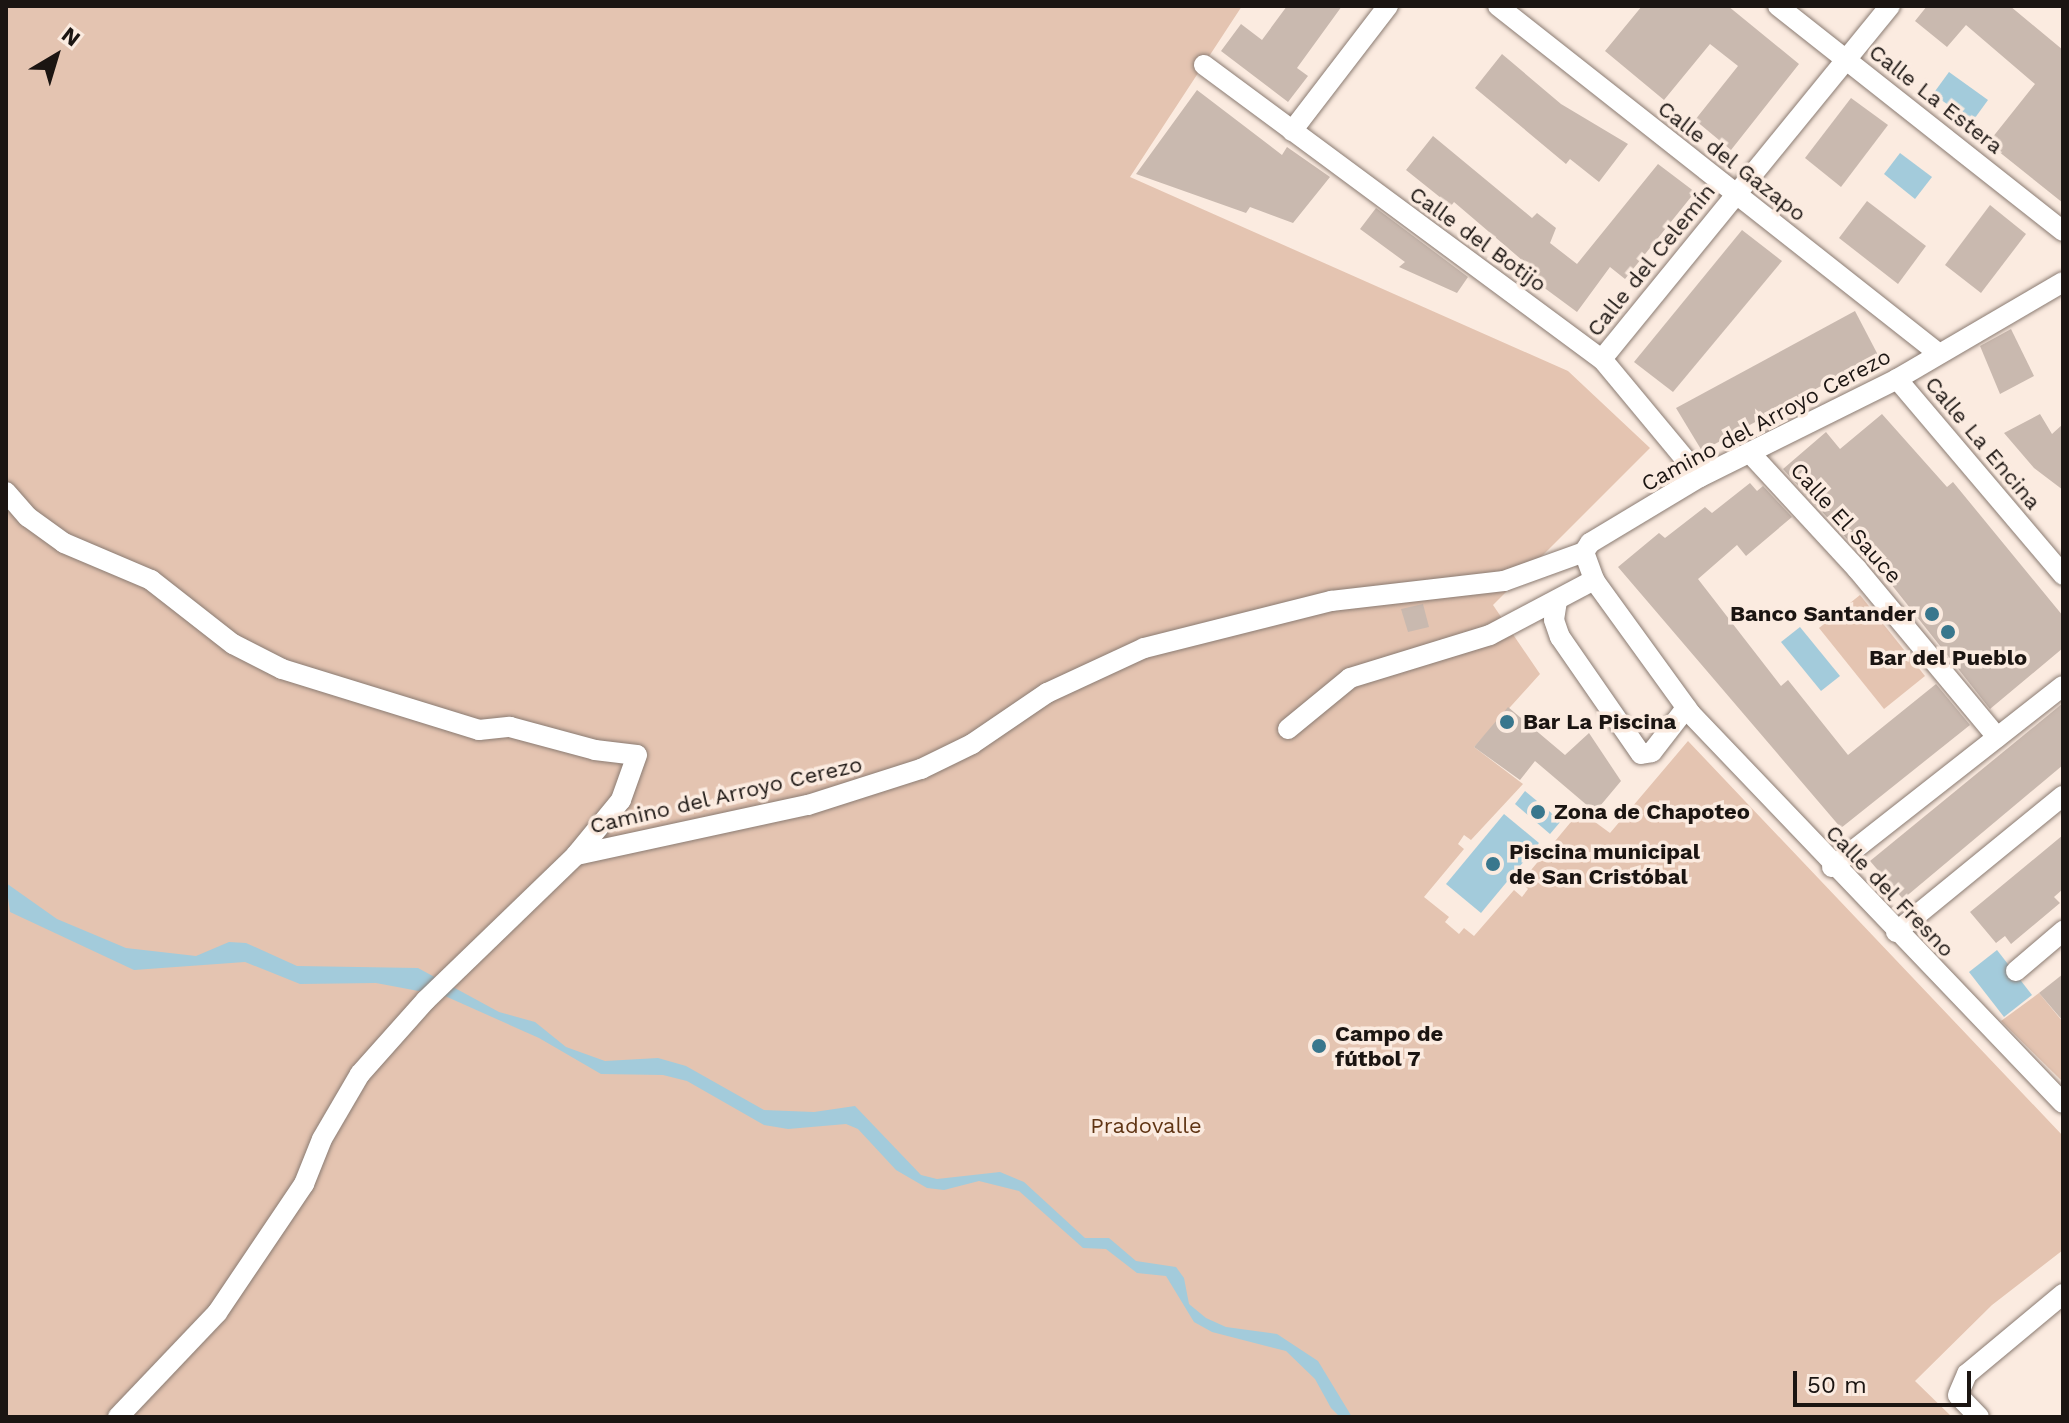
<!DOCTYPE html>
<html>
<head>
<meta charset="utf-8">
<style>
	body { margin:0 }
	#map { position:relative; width:2069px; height:1423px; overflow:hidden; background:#fbebe0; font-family:"Work Sans",sans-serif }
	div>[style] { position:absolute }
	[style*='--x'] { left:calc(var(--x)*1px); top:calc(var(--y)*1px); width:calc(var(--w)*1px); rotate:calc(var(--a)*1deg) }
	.green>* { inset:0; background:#e4c4b1 }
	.water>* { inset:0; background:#a3cbdb }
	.building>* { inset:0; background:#c9b9af }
	.roads { filter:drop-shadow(0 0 2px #8a7b72) drop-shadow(0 0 2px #8a7b72) }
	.street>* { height:20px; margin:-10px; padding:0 10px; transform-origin:10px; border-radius:10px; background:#fff }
	.dots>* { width:22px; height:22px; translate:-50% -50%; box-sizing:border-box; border:4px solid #fbebe0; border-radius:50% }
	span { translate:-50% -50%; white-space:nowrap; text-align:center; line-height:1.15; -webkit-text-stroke:7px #fbebe0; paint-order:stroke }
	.street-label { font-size:22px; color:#1b1512 }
	.poi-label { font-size:22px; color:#1b1512; font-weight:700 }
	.right { translate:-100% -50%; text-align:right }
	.left { translate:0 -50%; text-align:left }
	.park-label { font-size:22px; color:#603514 }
	.frame { position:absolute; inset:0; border:8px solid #1b1512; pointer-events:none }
	.north { position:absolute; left:16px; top:16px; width:80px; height:80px; -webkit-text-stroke:6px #fbebe0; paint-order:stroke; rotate:38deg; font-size:22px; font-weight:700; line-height:32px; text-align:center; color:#1b1512 }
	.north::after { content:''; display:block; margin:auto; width:28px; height:36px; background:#1b1512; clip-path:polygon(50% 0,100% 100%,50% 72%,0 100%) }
	.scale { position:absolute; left:1793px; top:1371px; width:178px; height:36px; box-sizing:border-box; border:4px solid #1b1512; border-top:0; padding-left:10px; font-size:24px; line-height:28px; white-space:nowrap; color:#1b1512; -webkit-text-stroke:6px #fbebe0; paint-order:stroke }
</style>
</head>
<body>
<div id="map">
	<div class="green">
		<div style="clip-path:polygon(6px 6px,1242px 6px,1130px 177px,1568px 371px,1650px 448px,1493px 605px,1540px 674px,1474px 747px,1523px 784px,1471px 840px,1464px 835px,1458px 844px,1464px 849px,1424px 897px,1449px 917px,1445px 922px,1459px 934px,1464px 928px,1474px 936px,1514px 890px,1522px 897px,1528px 889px,1521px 882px,1580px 811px,1610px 833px,1688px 741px,2063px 1136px,2063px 1250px,1992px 1305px,1915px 1381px,1952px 1417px,6px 1417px)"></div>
		<div style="clip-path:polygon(1860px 595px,1925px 676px,1884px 709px,1819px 628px)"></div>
		<div style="clip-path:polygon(2039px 993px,2063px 1022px,2063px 1082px,2001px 1021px)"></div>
	</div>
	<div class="water">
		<div style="clip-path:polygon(1949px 72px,1988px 100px,1972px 122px,1933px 94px)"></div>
		<div style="clip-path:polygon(1900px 153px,1932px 177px,1915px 199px,1884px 174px)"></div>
		<div style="clip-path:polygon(1800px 627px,1840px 676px,1821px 691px,1781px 642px)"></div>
		<div style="clip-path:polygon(1525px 791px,1561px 821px,1550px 834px,1515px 804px)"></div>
		<div style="clip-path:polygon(1504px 814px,1539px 843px,1481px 913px,1446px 884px)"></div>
		<div style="clip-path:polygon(6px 883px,57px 919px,126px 948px,196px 956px,229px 942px,246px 943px,297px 966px,418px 968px,499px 1012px,535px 1022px,566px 1047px,605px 1061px,658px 1058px,686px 1066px,764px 1110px,814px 1112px,855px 1106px,921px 1175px,937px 1179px,1000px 1172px,1024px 1182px,1085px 1238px,1109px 1238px,1136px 1261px,1176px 1267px,1184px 1278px,1189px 1304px,1206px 1318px,1226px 1327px,1277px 1334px,1318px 1361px,1352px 1417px,1340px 1417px,1331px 1408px,1315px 1379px,1286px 1351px,1212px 1332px,1194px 1322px,1166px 1276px,1137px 1273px,1106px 1249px,1083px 1248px,1019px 1191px,979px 1181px,944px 1190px,927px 1188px,896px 1170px,858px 1129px,846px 1124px,788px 1129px,764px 1125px,687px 1081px,663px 1075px,601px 1074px,539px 1038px,445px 996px,376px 983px,300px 984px,245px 962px,134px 970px,10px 912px)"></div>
		<div style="clip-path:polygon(1997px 950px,2032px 995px,2004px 1017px,1969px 972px)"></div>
	</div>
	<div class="building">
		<div style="clip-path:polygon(1287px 6px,1342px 6px,1297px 68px,1308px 76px,1288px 102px,1221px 51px,1241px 24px,1262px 40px)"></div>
		<div style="clip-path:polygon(1642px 6px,1728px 6px,1799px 64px,1731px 150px,1695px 120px,1738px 66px,1710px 44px,1664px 100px,1605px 51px)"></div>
		<div style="clip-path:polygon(1927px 6px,2010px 6px,2063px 50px,2063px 203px,1988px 143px,2035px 84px,1966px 25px,1947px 47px,1915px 21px)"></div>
		<div style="clip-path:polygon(1502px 54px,1561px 104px,1628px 144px,1599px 182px,1570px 159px,1566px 164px,1475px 88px)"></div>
		<div style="clip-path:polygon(1197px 90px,1282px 155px,1287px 147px,1330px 177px,1293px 223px,1250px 207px,1246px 213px,1136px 174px)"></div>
		<div style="clip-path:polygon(1851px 98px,1888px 125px,1841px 187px,1805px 158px)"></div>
		<div style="clip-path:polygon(1433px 136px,1532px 218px,1537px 213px,1556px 228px,1550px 243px,1577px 264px,1658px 164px,1695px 192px,1625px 279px,1610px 267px,1577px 312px,1531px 278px,1536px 272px,1454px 202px,1451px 206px,1406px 170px)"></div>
		<div style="clip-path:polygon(1867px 201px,1926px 246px,1898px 284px,1839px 238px)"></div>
		<div style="clip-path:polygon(1990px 205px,2026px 234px,1981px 293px,1945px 265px)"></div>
		<div style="clip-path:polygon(1376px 208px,1468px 277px,1457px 293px,1399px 267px,1405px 262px,1360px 229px)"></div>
		<div style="clip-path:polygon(1742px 230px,1782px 261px,1673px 392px,1634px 362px)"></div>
		<div style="clip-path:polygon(1855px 311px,1878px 355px,1702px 451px,1676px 408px)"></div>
		<div style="clip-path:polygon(2011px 329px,2034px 376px,2000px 394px,1980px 346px)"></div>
		<div style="clip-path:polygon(1882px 414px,1947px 487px,1953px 482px,2063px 616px,2063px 648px,1990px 709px,1853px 536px,1848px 540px,1783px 469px,1826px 432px,1840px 449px)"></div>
		<div style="clip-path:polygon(2040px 414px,2052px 434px,2063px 424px,2063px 490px,2034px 468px,2004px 433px)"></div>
		<div style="clip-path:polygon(1750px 483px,1757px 491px,1763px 486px,1792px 517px,1746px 556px,1737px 545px,1698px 579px,1781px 686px,1788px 680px,1848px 755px,1936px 684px,1970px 725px,1841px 828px,1618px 567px,1659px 533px,1665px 538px,1705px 507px,1712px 513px)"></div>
		<div style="clip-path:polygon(1423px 604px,1429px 627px,1408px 632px,1401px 609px)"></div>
		<div style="clip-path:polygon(2063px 703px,2063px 765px,1903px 899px,1870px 861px)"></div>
		<div style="clip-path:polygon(1508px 707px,1565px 755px,1589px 733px,1621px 781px,1595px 812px,1535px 761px,1520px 780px,1474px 747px)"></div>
		<div style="clip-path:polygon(2063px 835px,2063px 889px,2054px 897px,2060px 903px,2011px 944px,2005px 936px,1996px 943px,1970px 912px)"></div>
		<div style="clip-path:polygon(2063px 974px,2063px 1021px,2039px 993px)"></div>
	</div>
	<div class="roads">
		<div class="street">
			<div style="--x:1498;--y:6;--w:560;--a:38.26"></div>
			<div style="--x:1778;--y:6;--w:363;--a:38.3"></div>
			<div style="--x:1204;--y:65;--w:495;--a:36.5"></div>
			<div style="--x:1602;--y:359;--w:153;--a:50.3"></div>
			<div style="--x:1292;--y:131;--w:158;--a:-52.5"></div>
			<div style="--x:1602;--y:359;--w:456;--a:-50.8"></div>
			<div style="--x:1897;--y:379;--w:257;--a:49.7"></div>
			<div style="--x:1750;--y:453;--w:158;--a:47.3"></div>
			<div style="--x:1857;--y:569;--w:219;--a:50.2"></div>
			<div style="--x:6;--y:492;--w:33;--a:49"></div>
			<div style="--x:28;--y:517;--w:44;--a:35.8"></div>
			<div style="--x:64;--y:543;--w:95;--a:23"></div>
			<div style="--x:151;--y:580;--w:104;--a:38"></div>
			<div style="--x:233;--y:644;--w:55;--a:27"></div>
			<div style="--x:282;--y:669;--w:206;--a:17.2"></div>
			<div style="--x:479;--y:730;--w:31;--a:-6"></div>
			<div style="--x:510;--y:727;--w:88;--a:15.1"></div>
			<div style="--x:595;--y:750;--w:42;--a:6.8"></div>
			<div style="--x:637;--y:755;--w:48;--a:109.6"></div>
			<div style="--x:621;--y:800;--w:71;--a:129.3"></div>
			<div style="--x:1584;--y:552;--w:30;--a:70"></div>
			<div style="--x:1594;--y:580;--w:165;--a:54.1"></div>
			<div style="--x:1691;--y:714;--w:538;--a:46.28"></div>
			<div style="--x:1557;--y:601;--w:19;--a:99"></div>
			<div style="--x:1554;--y:620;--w:18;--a:71"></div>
			<div style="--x:1560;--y:637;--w:142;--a:55.3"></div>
			<div style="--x:1641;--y:754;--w:11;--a:-10"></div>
			<div style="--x:1652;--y:752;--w:56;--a:-52.3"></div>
			<div style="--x:1288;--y:729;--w:80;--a:-39.4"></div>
			<div style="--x:1350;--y:678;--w:146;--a:-17.1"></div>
			<div style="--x:1490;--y:635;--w:118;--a:-27.9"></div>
			<div style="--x:1832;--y:867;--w:293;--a:-38.1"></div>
			<div style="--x:1896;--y:932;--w:215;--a:-39.2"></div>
			<div style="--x:2016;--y:971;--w:62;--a:-40.4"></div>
			<div style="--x:118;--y:1417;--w:144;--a:-46.4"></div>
			<div style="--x:217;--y:1313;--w:156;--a:-56"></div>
			<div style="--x:304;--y:1184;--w:48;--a:-68.2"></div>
			<div style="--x:322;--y:1139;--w:75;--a:-59.7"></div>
			<div style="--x:360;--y:1074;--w:99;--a:-48.3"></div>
			<div style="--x:426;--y:1000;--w:209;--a:-44"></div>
			<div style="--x:576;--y:855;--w:237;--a:-12.2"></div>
			<div style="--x:808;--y:805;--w:119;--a:-17.7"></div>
			<div style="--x:921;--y:769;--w:57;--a:-26.1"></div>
			<div style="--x:972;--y:744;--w:91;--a:-34.2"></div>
			<div style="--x:1047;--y:693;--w:107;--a:-24.9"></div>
			<div style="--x:1144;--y:648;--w:193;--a:-14.1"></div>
			<div style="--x:1331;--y:601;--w:174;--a:-6.6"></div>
			<div style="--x:1504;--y:581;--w:85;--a:-19.9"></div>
			<div style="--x:1584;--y:552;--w:11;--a:-56"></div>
			<div style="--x:1590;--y:543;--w:128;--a:-31"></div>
			<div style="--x:1700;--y:477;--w:220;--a:-26.4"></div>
			<div style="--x:1897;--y:379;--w:192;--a:-30.3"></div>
			<div style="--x:1979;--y:1417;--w:30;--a:-134"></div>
			<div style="--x:1958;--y:1395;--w:23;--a:-67"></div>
			<div style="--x:1967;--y:1374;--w:125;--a:-39.8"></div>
		</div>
	</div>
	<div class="dots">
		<div style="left:1932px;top:614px;background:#39778d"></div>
		<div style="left:1948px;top:632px;background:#39778d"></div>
		<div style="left:1507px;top:722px;background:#39778d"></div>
		<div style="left:1538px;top:812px;background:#39778d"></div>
		<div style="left:1493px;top:864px;background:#39778d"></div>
		<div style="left:1319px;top:1046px;background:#39778d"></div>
	</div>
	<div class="street-label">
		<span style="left:1936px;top:99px;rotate:38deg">Calle La Estera</span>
		<span style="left:1732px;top:161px;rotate:38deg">Calle del Gazapo</span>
		<span style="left:1478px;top:239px;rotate:36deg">Calle del Botijo</span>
		<span style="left:1651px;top:260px;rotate:-51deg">Calle del Celemín</span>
		<span style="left:1766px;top:420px;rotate:-28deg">Camino del Arroyo Cerezo</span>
		<span style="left:1983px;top:443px;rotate:50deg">Calle La Encina</span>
		<span style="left:1846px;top:523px;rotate:48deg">Calle El Sauce</span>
		<span style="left:726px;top:795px;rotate:-13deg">Camino del Arroyo Cerezo</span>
		<span style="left:1890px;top:891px;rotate:46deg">Calle del Fresno</span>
	</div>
	<div class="poi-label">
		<span class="right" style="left:1916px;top:614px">Banco Santander</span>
		<span style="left:1948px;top:658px">Bar del Pueblo</span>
		<span class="left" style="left:1523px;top:722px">Bar La Piscina</span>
		<span class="left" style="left:1554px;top:812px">Zona de Chapoteo</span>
		<span class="left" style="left:1509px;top:864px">Piscina municipal<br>de San Cristóbal</span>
		<span class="left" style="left:1335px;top:1046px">Campo de<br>fútbol 7</span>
	</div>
	<div class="park-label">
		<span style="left:1146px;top:1126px">Pradovalle</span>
	</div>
	<div class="frame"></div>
	<div class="north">N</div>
	<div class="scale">50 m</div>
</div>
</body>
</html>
